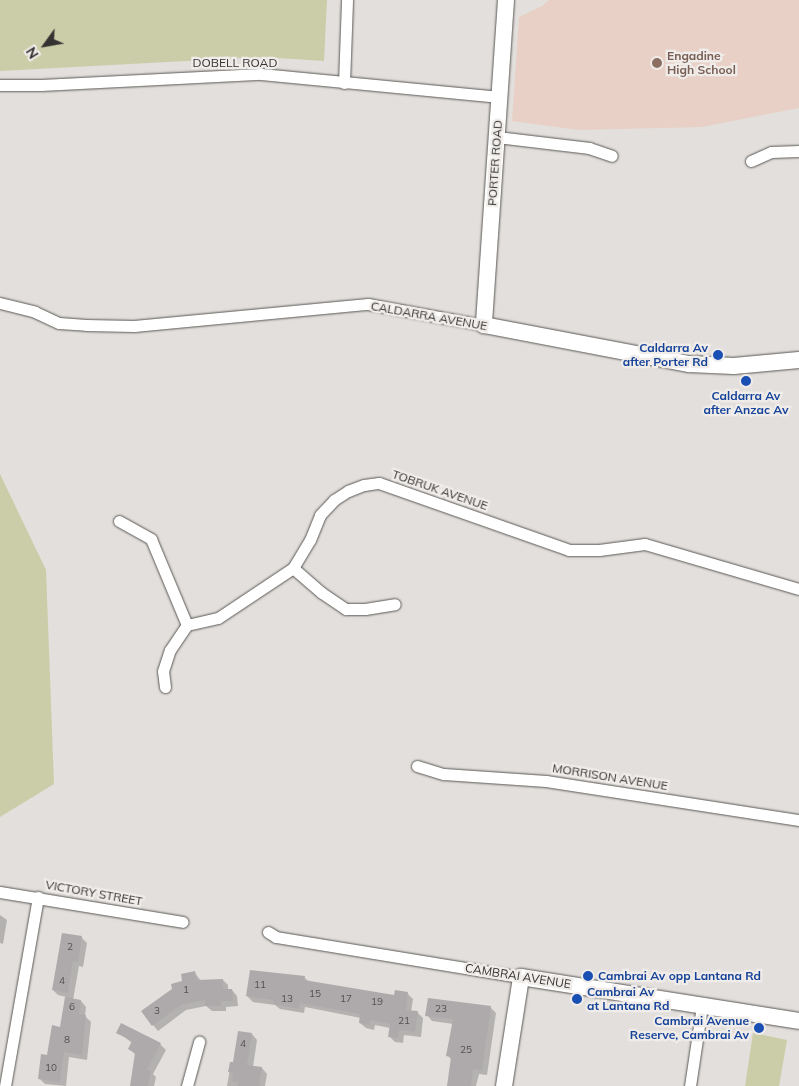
<!DOCTYPE html>
<html>
<head>
<meta charset="utf-8">
<style>
	body { margin:0 }
	#map { position:relative; width:799px; height:1086px; overflow:hidden; background:#e2dfdc; font-family:Mulish,sans-serif }
	div>[style] { position:absolute }
	[style*='--x'] { left:calc(var(--x)*1px); top:calc(var(--y)*1px); width:calc(var(--w)*1px); rotate:calc(var(--a)*1deg) }
	.education>* { inset:0; background:#e8d0c6 }
	.green>* { inset:0; background:#cbcda8 }
	.shadow>* { inset:0; background:#0003 }
	.building>* { inset:0; background:#aeaaac }
	.roads { filter:drop-shadow(0 0 1px #5a5855) drop-shadow(0 0 1px #5a5855) }
	.street>* { height:11px; margin:-5.5px; padding:0 5.5px; transform-origin:5.5px; border-radius:5.5px; background:#fff }
	.secondary>* { height:16px; margin:-8px; padding:0 8px; transform-origin:8px; border-radius:8px; background:#fff }
	.dots>* { width:14px; height:14px; translate:-50% -50%; box-sizing:border-box; border:2px solid #efece9; border-radius:50% }
	span { translate:-50% -50%; white-space:nowrap; text-align:center; line-height:1.15; -webkit-text-stroke:4.5px #efece9; paint-order:stroke }
	.number-label { font-size:10px; color:#525150 }
	.number-label span { -webkit-text-stroke-width:0 }
	.education-label { font-size:12px; color:#785e54; font-weight:700 }
	.left { translate:0 -50%; text-align:left }
	.street-label { font-size:12px; color:#343332 }
	.transit-label { font-size:12px; color:#164399; font-weight:700 }
	.right { translate:-100% -50%; text-align:right }
	.north { position:absolute; left:20px; top:20px; width:50px; height:50px; -webkit-text-stroke:4px #efece9; paint-order:stroke; rotate:238deg; font-size:14px; font-weight:700; line-height:20px; text-align:center; color:#343332 }
	.north::after { content:''; display:block; margin:auto; width:18px; height:22px; background:#343332; clip-path:polygon(50% 0,100% 100%,50% 72%,0 100%) }
</style>
</head>
<body>
<div id="map">
	<div class="education">
		<div style="clip-path:polygon(549px 0,799px 0,799px 108px,702px 127px,578px 130px,512px 121px,519px 17px,542px 6px)"></div>
	</div>
	<div class="green">
		<div style="clip-path:polygon(0 0,327px 0,324px 61px,262px 57px,0 71px)"></div>
		<div style="clip-path:polygon(0 474px,46px 570px,54px 784px,0 817px)"></div>
		<div style="clip-path:polygon(753px 1033px,787px 1040px,779px 1086px,745px 1086px)"></div>
	</div>
	<div class="shadow">
		<div style="clip-path:polygon(0 915px,7px 920px,3px 944px,0 943px)"></div>
		<div style="clip-path:polygon(81px 937px,87px 943px,83px 967px,79px 966px,73px 1000px,81px 1001px,86px 1007px,85px 1016px,91px 1022px,87px 1060px,69px 1057px,66px 1086px,45px 1084px,40px 1079px,61px 1028px,66px 997px,58px 995px,53px 990px)"></div>
		<div style="clip-path:polygon(195px 973px,201px 981px,223px 980px,228px 985px,228px 990px,232px 990px,237px 996px,238px 1006px,226px 1007px,226px 1011px,212px 1011px,206px 1006px,186px 1010px,158px 1031px,153px 1025px,184px 982px)"></div>
		<div style="clip-path:polygon(304px 977px,309px 982px,395px 996px,408px 994px,413px 999px,411px 1012px,418px 1013px,423px 1018px,421px 1037px,404px 1035px,403px 1043px,395px 1042px,389px 1036px,390px 1028px,375px 1025px,374px 1030px,366px 1028px,360px 1023px,361px 1018px,305px 1007px,304px 1013px,280px 1009px,275px 1005px,253px 1002px,247px 996px)"></div>
		<div style="clip-path:polygon(490px 1007px,496px 1013px,487px 1075px,479px 1074px,476px 1086px,448px 1086px,452px 1060px,448px 1056px,453px 1024px,432px 1021px,427px 1015px)"></div>
		<div style="clip-path:polygon(118px 1032px,160px 1044px,166px 1050px,153px 1074px,156px 1077px,154px 1086px,131px 1086px,136px 1055px,129px 1049px,132px 1043px)"></div>
		<div style="clip-path:polygon(252px 1034px,257px 1040px,253px 1067px,262px 1068px,267px 1074px,265px 1086px,227px 1086px,231px 1063px,234px 1064px)"></div>
	</div>
	<div class="building">
		<div style="clip-path:polygon(62px 933px,82px 936px,78px 962px,73px 961px,68px 993px,52px 990px)"></div>
		<div style="clip-path:polygon(250px 970px,305px 976px,304px 980px,394px 995px,395px 990px,408px 992px,406px 1010px,418px 1011px,415px 1032px,399px 1030px,398px 1038px,388px 1037px,390px 1024px,370px 1020px,369px 1025px,359px 1023px,360px 1014px,300px 1003px,299px 1009px,273px 1004px,273px 1000px,246px 996px)"></div>
		<div style="clip-path:polygon(195px 971px,197px 980px,223px 979px,223px 989px,232px 989px,233px 1001px,221px 1001px,221px 1006px,205px 1006px,205px 1000px,181px 1005px,152px 1026px,141px 1011px,172px 989px,171px 984px,182px 981px,181px 974px)"></div>
		<div style="clip-path:polygon(65px 997px,81px 1000px,79px 1014px,86px 1015px,82px 1055px,64px 1052px,60px 1082px,38px 1079px,41px 1054px,47px 1055px,52px 1025px,60px 1027px)"></div>
		<div style="clip-path:polygon(428px 998px,491px 1006px,482px 1070px,473px 1069px,471px 1086px,447px 1086px,451px 1057px,446px 1056px,453px 1019px,425px 1016px)"></div>
		<div style="clip-path:polygon(121px 1023px,161px 1043px,147px 1070px,151px 1071px,148px 1086px,130px 1086px,135px 1053px,128px 1049px,132px 1041px,116px 1033px)"></div>
		<div style="clip-path:polygon(238px 1031px,252px 1033px,247px 1065px,262px 1067px,259px 1086px,238px 1086px,238px 1082px,232px 1081px,233px 1073px,228px 1072px,230px 1062px,233px 1062px)"></div>
	</div>
	<div class="roads">
		<div class="street">
			<div style="--x:344;--y:83;--w:83;--a:-87.9"></div>
			<div style="--x:0;--y:85;--w:41;--a:0"></div>
			<div style="--x:41;--y:85;--w:220;--a:-2.9"></div>
			<div style="--x:261;--y:74;--w:240;--a:5.5"></div>
			<div style="--x:497;--y:137;--w:93;--a:6.8"></div>
			<div style="--x:589;--y:148;--w:24;--a:19"></div>
			<div style="--x:751;--y:161;--w:22;--a:-24"></div>
			<div style="--x:771;--y:152;--w:28;--a:-2"></div>
			<div style="--x:0;--y:303;--w:36;--a:14"></div>
			<div style="--x:35;--y:312;--w:26;--a:25"></div>
			<div style="--x:59;--y:323;--w:27;--a:4"></div>
			<div style="--x:86;--y:325;--w:48;--a:1.2"></div>
			<div style="--x:134;--y:326;--w:235;--a:-5.4"></div>
			<div style="--x:368;--y:304;--w:118;--a:10.3"></div>
			<div style="--x:119;--y:521;--w:37;--a:29"></div>
			<div style="--x:151;--y:539;--w:93;--a:67.3"></div>
			<div style="--x:293;--y:568;--w:38;--a:41"></div>
			<div style="--x:322;--y:593;--w:29;--a:34"></div>
			<div style="--x:346;--y:609;--w:19;--a:0"></div>
			<div style="--x:365;--y:609;--w:30;--a:-9"></div>
			<div style="--x:165;--y:687;--w:16;--a:-97"></div>
			<div style="--x:163;--y:671;--w:22;--a:-72"></div>
			<div style="--x:170;--y:650;--w:30;--a:-56"></div>
			<div style="--x:187;--y:625;--w:32;--a:-13"></div>
			<div style="--x:218;--y:618;--w:90;--a:-33.7"></div>
			<div style="--x:293;--y:568;--w:33;--a:-59"></div>
			<div style="--x:310;--y:540;--w:27;--a:-68"></div>
			<div style="--x:320;--y:515;--w:21;--a:-47"></div>
			<div style="--x:334;--y:500;--w:17;--a:-33"></div>
			<div style="--x:348;--y:491;--w:17;--a:-21"></div>
			<div style="--x:364;--y:485;--w:15;--a:-8"></div>
			<div style="--x:379;--y:483;--w:201;--a:19.4"></div>
			<div style="--x:569;--y:550;--w:30;--a:0"></div>
			<div style="--x:599;--y:550;--w:46;--a:-7.4"></div>
			<div style="--x:645;--y:544;--w:160;--a:16.3"></div>
			<div style="--x:417;--y:766;--w:28;--a:17"></div>
			<div style="--x:444;--y:774;--w:102;--a:3.9"></div>
			<div style="--x:546;--y:781;--w:256;--a:8.8"></div>
			<div style="--x:0;--y:892;--w:185;--a:9.3"></div>
			<div style="--x:268;--y:932;--w:9;--a:32"></div>
			<div style="--x:276;--y:937;--w:248;--a:9.3"></div>
			<div style="--x:5;--y:1086;--w:192;--a:-80.1"></div>
			<div style="--x:187;--y:1086;--w:46;--a:-74.7"></div>
			<div style="--x:690;--y:1086;--w:81;--a:-81.5"></div>
		</div>
		<div class="secondary">
			<div style="--x:506;--y:0;--w:326;--a:93.9"></div>
			<div style="--x:484;--y:325;--w:209;--a:10.8"></div>
			<div style="--x:689;--y:364;--w:45;--a:2.5"></div>
			<div style="--x:734;--y:366;--w:65;--a:-5.3"></div>
			<div style="--x:504;--y:1086;--w:110;--a:-81.1"></div>
			<div style="--x:521;--y:977;--w:281;--a:9"></div>
		</div>
	</div>
	<div class="dots">
		<div style="left:657px;top:63px;background:#8d6e63"></div>
		<div style="left:718px;top:355px;background:#1a4fb4"></div>
		<div style="left:746px;top:381px;background:#1a4fb4"></div>
		<div style="left:588px;top:976px;background:#1a4fb4"></div>
		<div style="left:577px;top:999px;background:#1a4fb4"></div>
		<div style="left:759px;top:1028px;background:#1a4fb4"></div>
	</div>
	<div class="number-label">
		<span style="left:70px;top:947px">2</span>
		<span style="left:62px;top:981px">4</span>
		<span style="left:260px;top:985px">11</span>
		<span style="left:186px;top:990px">1</span>
		<span style="left:315px;top:994px">15</span>
		<span style="left:287px;top:999px">13</span>
		<span style="left:346px;top:999px">17</span>
		<span style="left:377px;top:1002px">19</span>
		<span style="left:72px;top:1007px">6</span>
		<span style="left:441px;top:1009px">23</span>
		<span style="left:157px;top:1011px">3</span>
		<span style="left:404px;top:1021px">21</span>
		<span style="left:67px;top:1040px">8</span>
		<span style="left:243px;top:1044px">4</span>
		<span style="left:466px;top:1050px">25</span>
		<span style="left:51px;top:1068px">10</span>
	</div>
	<div class="education-label">
		<span class="left" style="left:667px;top:63px">Engadine<br>High School</span>
	</div>
	<div class="street-label">
		<span style="left:235px;top:63px">DOBELL ROAD</span>
		<span style="left:495px;top:163px;rotate:-86deg">PORTER ROAD</span>
		<span style="left:429px;top:316px;rotate:10deg">CALDARRA AVENUE</span>
		<span style="left:440px;top:490px;rotate:19deg">TOBRUK AVENUE</span>
		<span style="left:610px;top:777px;rotate:9deg">MORRISON AVENUE</span>
		<span style="left:94px;top:893px;rotate:10deg">VICTORY STREET</span>
		<span style="left:518px;top:976px;rotate:9deg">CAMBRAI AVENUE</span>
	</div>
	<div class="transit-label">
		<span class="right" style="left:708px;top:355px">Caldarra Av<br>after Porter Rd</span>
		<span style="left:746px;top:403px">Caldarra Av<br>after Anzac Av</span>
		<span class="left" style="left:598px;top:976px">Cambrai Av opp Lantana Rd</span>
		<span class="left" style="left:587px;top:999px">Cambrai Av<br>at Lantana Rd</span>
		<span class="right" style="left:749px;top:1028px">Cambrai Avenue<br>Reserve, Cambrai Av</span>
	</div>
	<div class="north">N</div>
</div>
</body>
</html>
